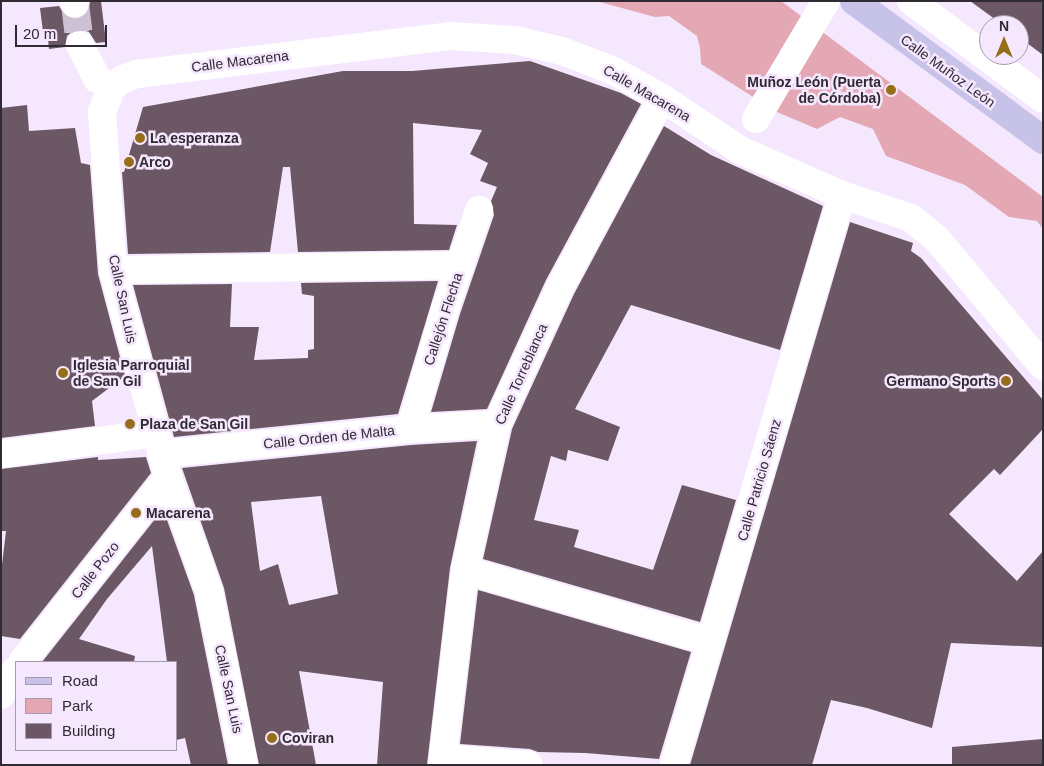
<!DOCTYPE html>
<html>
<head>
<meta charset="utf-8">
<style>
	body { margin:0 }
	#map { position:relative; width:1044px; height:766px; overflow:hidden; background:#f5e7fd; font-family:Helvetica,sans-serif }
	div>[style] { position:absolute }
	[style*='--x'] { left:calc(var(--x)*1px); top:calc(var(--y)*1px); width:calc(var(--w)*1px); rotate:calc(var(--a)*1deg) }
	.green>* { inset:0; background:#e4a8b5 }
	.building>* { inset:0; background:#6c5865 }
	.minor-tunnel>* { height:28px; margin-top:-14px; transform-origin:0; background:repeating-linear-gradient(90deg,#cec1d5 0 28px,transparent 0 42px) }
	.minor>* { height:28px; margin:-14px; padding:0 14px; transform-origin:14px; border-radius:14px; background:#fff }
	.major>* { height:28px; margin:-14px; padding:0 14px; transform-origin:14px; border-radius:14px; background:#c6c2e8 }
	.dots>* { width:14px; height:14px; translate:-50% -50%; box-sizing:border-box; border:2px solid #f5e7fd; border-radius:50% }
	span { translate:-50% -50%; white-space:nowrap; text-align:center; line-height:1.15; -webkit-text-stroke:5px #f5e7fd; paint-order:stroke }
	.street-label { font-size:14px; color:#302a33 }
	.poi-label { font-size:14px; color:#302a33; font-weight:700 }
	.right { translate:-100% -50%; text-align:right }
	.left { translate:0 -50%; text-align:left }
	.frame { position:absolute; inset:0; border:2px solid #302a33; pointer-events:none }
	.legend { position:absolute; left:15px; top:661px; width:162px; height:90px; box-sizing:border-box; background:#f5e7fd; border:1px solid #a69bac; margin:0; padding:6px 9px; list-style:none; font-size:15px; color:#302a33 }
	.legend li { display:flex; align-items:center; gap:10px; height:25px }
	.legend b { width:25px; border:1px solid #a69bac }
	.north { position:absolute; left:979px; top:15px; width:50px; height:50px; box-sizing:border-box; background:#f5e7fd; border:1px solid #a69bac; border-radius:50%; rotate:0deg; font-size:14px; font-weight:700; line-height:20px; text-align:center; color:#302a33 }
	.north::after { content:''; display:block; margin:auto; width:18px; height:22px; background:#966d18; clip-path:polygon(50% 0,100% 100%,50% 72%,0 100%) }
	.scale { position:absolute; left:15px; top:25px; width:92px; height:22px; box-sizing:border-box; border:2px solid #302a33; border-top:0; padding-left:6px; font-size:15px; line-height:18px; white-space:nowrap; color:#302a33; -webkit-text-stroke:4px #f5e7fd; paint-order:stroke }
</style>
</head>
<body>
<div id="map">
	<div class="green">
		<div style="clip-path:polygon(596px 1px,781px 1px,1043px 197px,1043px 229px,1037px 221px,1009px 217px,965px 185px,886px 156px,873px 129px,840px 117px,817px 129px,777px 112px,701px 64px,700px 48px,697px 36px,669px 16px,655px 17px)"></div>
	</div>
	<div class="building">
		<div style="clip-path:polygon(101px 1px,106px 42px,96px 43px,89px 32px,80px 29px,73px 31px,67px 36px,65px 47px,49px 49px,48px 39px,44px 40px,40px 8px,59px 6px,65px 16px,71px 19px,79px 19px,87px 14px,90px 2px)"></div>
		<div style="clip-path:polygon(970px 1px,1043px 1px,1043px 55px,1019px 37px,1019px 25px,1003px 25px)"></div>
		<div style="clip-path:polygon(530px 61px,621px 93px,641px 104px,546px 280px,487px 409px,431px 412px,460px 314px,494px 215px,491px 201px,497px 187px,480px 181px,488px 163px,470px 154px,482px 130px,413px 123px,414px 224px,457px 225px,449px 250px,298px 252px,290px 167px,283px 167px,270px 252px,128px 254px,122px 172px,124px 172px,143px 107px,343px 71px,412px 71px)"></div>
		<div style="clip-path:polygon(27px 105px,29px 131px,75px 128px,81px 163px,90px 165px,98px 274px,125px 376px,92px 401px,95px 426px,1px 438px,1px 108px)"></div>
		<div style="clip-path:polygon(664px 126px,711px 155px,823px 206px,780px 350px,631px 305px,575px 409px,620px 427px,608px 461px,568px 450px,566px 461px,551px 456px,534px 520px,579px 530px,574px 547px,653px 570px,682px 485px,736px 500px,700px 622px,483px 559px,512px 429px,574px 294px)"></div>
		<div style="clip-path:polygon(850px 222px,913px 243px,911px 251px,921px 258px,1043px 400px,1043px 429px,1000px 475px,994px 469px,949px 514px,1017px 581px,1043px 551px,1043px 647px,951px 643px,932px 728px,867px 708px,831px 700px,812px 765px,690px 765px)"></div>
		<div style="clip-path:polygon(438px 281px,398px 414px,174px 437px,133px 285px,232px 284px,230px 327px,259px 327px,254px 360px,308px 358px,308px 350px,314px 349px,314px 296px,302px 294px,301px 283px)"></div>
		<div style="clip-path:polygon(evenodd,477px 441px,450px 568px,427px 765px,377px 765px,383px 682px,299px 671px,316px 765px,259px 765px,224px 588px,182px 468px,411px 445px,477px 441px,321px 496px,338px 594px,289px 605px,278px 564px,260px 571px,251px 502px,321px 496px)"></div>
		<div style="clip-path:polygon(98px 457px,98px 460px,146px 457px,151px 473px,20px 639px,1px 636px,1px 573px,6px 531px,1px 531px,1px 469px)"></div>
		<div style="clip-path:polygon(163px 509px,194px 595px,228px 765px,191px 765px,185px 738px,176px 740px,176px 662px,167px 662px,152px 546px,107px 599px,79px 639px,135px 656px,134px 662px,42px 662px)"></div>
		<div style="clip-path:polygon(478px 590px,691px 652px,659px 759px,585px 753px,538px 752px,530px 749px,460px 744px)"></div>
		<div style="clip-path:polygon(1043px 739px,1043px 765px,952px 765px,952px 747px)"></div>
	</div>
	<div class="minor-tunnel">
		<div style="--x:75;--y:4;--w:41;--a:83"></div>
	</div>
	<div class="minor">
		<div style="--x:74;--y:1;--w:3;--a:72"></div>
		<div style="--x:911;--y:1;--w:164;--a:36.6"></div>
		<div style="--x:80;--y:45;--w:38;--a:63"></div>
		<div style="--x:97;--y:79;--w:17;--a:28"></div>
		<div style="--x:756;--y:119;--w:137;--a:-59.3"></div>
		<div style="--x:113;--y:270;--w:348;--a:-0.8"></div>
		<div style="--x:410;--y:429;--w:125;--a:-73.7"></div>
		<div style="--x:445;--y:309;--w:105;--a:-71"></div>
		<div style="--x:1;--y:454;--w:156;--a:-7.7"></div>
		<div style="--x:161;--y:454;--w:250;--a:-5.7"></div>
		<div style="--x:410;--y:429;--w:87;--a:-3.3"></div>
		<div style="--x:465;--y:570;--w:256;--a:16.3"></div>
		<div style="--x:22;--y:662;--w:236;--a:-51.7"></div>
		<div style="--x:1;--y:695;--w:12;--a:-70"></div>
		<div style="--x:5;--y:684;--w:18;--a:-52"></div>
		<div style="--x:443;--y:758;--w:86;--a:4.7"></div>
		<div style="--x:244;--y:765;--w:177;--a:-101.4"></div>
		<div style="--x:209;--y:591;--w:121;--a:-109.8"></div>
		<div style="--x:168;--y:477;--w:214;--a:-104.9"></div>
		<div style="--x:113;--y:270;--w:159;--a:-94"></div>
		<div style="--x:102;--y:111;--w:26;--a:-67"></div>
		<div style="--x:112;--y:87;--w:14;--a:-36"></div>
		<div style="--x:123;--y:79;--w:15;--a:-20"></div>
		<div style="--x:137;--y:74;--w:315;--a:-6.9"></div>
		<div style="--x:450;--y:36;--w:65;--a:3.5"></div>
		<div style="--x:515;--y:40;--w:48;--a:13.2"></div>
		<div style="--x:562;--y:51;--w:56;--a:21"></div>
		<div style="--x:614;--y:71;--w:55;--a:29.4"></div>
		<div style="--x:662;--y:98;--w:94;--a:33.7"></div>
		<div style="--x:740;--y:150;--w:111;--a:23.8"></div>
		<div style="--x:842;--y:195;--w:73;--a:18.4"></div>
		<div style="--x:911;--y:218;--w:33;--a:39"></div>
		<div style="--x:937;--y:239;--w:165;--a:50.2"></div>
		<div style="--x:442;--y:765;--w:196;--a:-83.3"></div>
		<div style="--x:465;--y:570;--w:149;--a:-77.6"></div>
		<div style="--x:497;--y:424;--w:151;--a:-65.3"></div>
		<div style="--x:560;--y:287;--w:215;--a:-61.6"></div>
		<div style="--x:674;--y:765;--w:594;--a:-73.58"></div>
	</div>
	<div class="major">
		<div style="--x:854;--y:1;--w:235;--a:36.3"></div>
	</div>
	<div class="dots">
		<div style="left:891px;top:90px;background:#966d18"></div>
		<div style="left:140px;top:138px;background:#966d18"></div>
		<div style="left:129px;top:162px;background:#966d18"></div>
		<div style="left:63px;top:373px;background:#966d18"></div>
		<div style="left:1006px;top:381px;background:#966d18"></div>
		<div style="left:130px;top:424px;background:#966d18"></div>
		<div style="left:136px;top:513px;background:#966d18"></div>
		<div style="left:272px;top:738px;background:#966d18"></div>
	</div>
	<div class="street-label">
		<span style="left:240px;top:61px;rotate:-7deg">Calle Macarena</span>
		<span style="left:948px;top:71px;rotate:36deg">Calle Muñoz León</span>
		<span style="left:647px;top:93px;rotate:30deg">Calle Macarena</span>
		<span style="left:123px;top:299px;rotate:78deg">Calle San Luis</span>
		<span style="left:443px;top:319px;rotate:-72deg">Callejón Flecha</span>
		<span style="left:521px;top:374px;rotate:-66deg">Calle Torreblanca</span>
		<span style="left:329px;top:437px;rotate:-6deg">Calle Orden de Malta</span>
		<span style="left:759px;top:480px;rotate:-74deg">Calle Patricio Sáenz</span>
		<span style="left:95px;top:570px;rotate:-52deg">Calle Pozo</span>
		<span style="left:229px;top:689px;rotate:78deg">Calle San Luis</span>
	</div>
	<div class="poi-label">
		<span class="right" style="left:881px;top:90px">Muñoz León (Puerta<br>de Córdoba)</span>
		<span class="left" style="left:150px;top:138px">La esperanza</span>
		<span class="left" style="left:139px;top:162px">Arco</span>
		<span class="left" style="left:73px;top:373px">Iglesia Parroquial<br>de San Gil</span>
		<span class="right" style="left:996px;top:381px">Germano Sports</span>
		<span class="left" style="left:140px;top:424px">Plaza de San Gil</span>
		<span class="left" style="left:146px;top:513px">Macarena</span>
		<span class="left" style="left:282px;top:738px">Coviran</span>
	</div>
	<div class="frame"></div>
	<ul class="legend">
	<li><b style="height:6px;background:#c6c2e8"></b>Road</li>
	<li><b style="height:14px;background:#e4a8b5"></b>Park</li>
	<li><b style="height:14px;background:#6c5865"></b>Building</li>
	</ul>
	<div class="north">N</div>
	<div class="scale">20 m</div>
</div>
</body>
</html>
